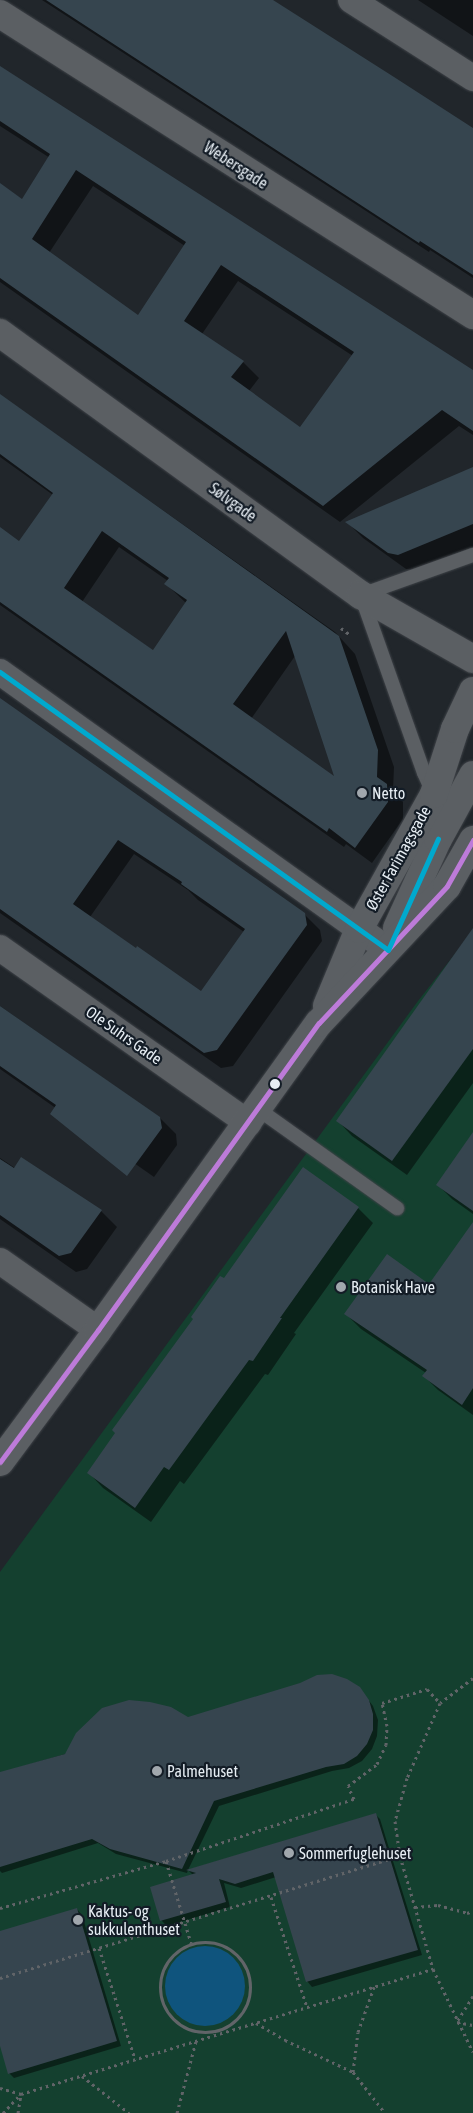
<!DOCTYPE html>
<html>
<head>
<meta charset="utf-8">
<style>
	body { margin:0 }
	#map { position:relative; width:473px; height:2113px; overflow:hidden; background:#21262b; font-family:"Asap Condensed",sans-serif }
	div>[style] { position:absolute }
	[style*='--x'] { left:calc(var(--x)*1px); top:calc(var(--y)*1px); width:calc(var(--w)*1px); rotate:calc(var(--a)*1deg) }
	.green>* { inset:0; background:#14402f }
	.water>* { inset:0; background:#0f547d }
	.round { border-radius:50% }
	.shadow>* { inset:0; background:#0007 }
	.building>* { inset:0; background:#36454f }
	.path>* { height:3px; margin-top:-1.5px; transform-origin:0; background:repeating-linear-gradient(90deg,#616468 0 2.5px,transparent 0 6.5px) }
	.path>.ring { margin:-1.5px; padding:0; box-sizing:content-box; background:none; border:3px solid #616468; border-radius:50% }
	.roads { filter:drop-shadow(0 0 1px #3f4348) drop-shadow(0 0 1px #3f4348) }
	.lane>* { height:14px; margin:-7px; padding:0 7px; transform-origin:7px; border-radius:7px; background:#5b5f63 }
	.street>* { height:26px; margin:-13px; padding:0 13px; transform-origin:13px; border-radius:13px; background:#5b5f63 }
	.secondary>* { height:28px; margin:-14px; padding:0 14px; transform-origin:14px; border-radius:14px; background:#5b5f63 }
	.bus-1>* { height:5px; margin:-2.5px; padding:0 2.5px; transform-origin:2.5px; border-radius:2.5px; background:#bd7bd9 }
	.bus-2>* { height:5px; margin:-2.5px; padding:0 2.5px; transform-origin:2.5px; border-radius:2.5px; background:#00a9ce }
	.dots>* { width:14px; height:14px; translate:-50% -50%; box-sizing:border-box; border:2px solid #131c26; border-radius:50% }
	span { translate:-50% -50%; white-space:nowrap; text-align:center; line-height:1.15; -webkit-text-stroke:4.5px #131c26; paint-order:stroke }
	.street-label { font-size:16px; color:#e6edf3 }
	.poi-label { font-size:16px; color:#e6edf3 }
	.left { translate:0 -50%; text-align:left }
</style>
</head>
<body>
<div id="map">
	<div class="green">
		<div style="clip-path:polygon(473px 931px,473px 2113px,0 2113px,0 1572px,418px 1001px)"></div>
	</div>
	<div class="water">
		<div class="round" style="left:165px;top:1946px;width:80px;height:80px"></div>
	</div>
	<div class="shadow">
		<div style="clip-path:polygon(42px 0,271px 0,473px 130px,473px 278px,430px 250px,429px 252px)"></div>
		<div style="clip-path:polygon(418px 0,473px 0,473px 36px)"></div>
		<div style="clip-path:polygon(evenodd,0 67px,473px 372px,473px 435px,459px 426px,340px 522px,0 282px,0 185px,23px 200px,50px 158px,0 126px,0 67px,93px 186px,185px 246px,138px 317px,49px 253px,93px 186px,0 67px,238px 281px,353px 356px,300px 429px,249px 391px,259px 378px,243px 362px,202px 334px,238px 281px)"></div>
		<div style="clip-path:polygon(evenodd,0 395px,335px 632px,355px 654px,394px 767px,393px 791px,403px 802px,403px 819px,372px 863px,346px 844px,344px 847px,0 605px,0 529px,20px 543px,53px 495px,0 457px,0 395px,119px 547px,168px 581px,166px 584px,186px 603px,154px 651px,82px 602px,119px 547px,0 395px,295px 656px,337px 779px,251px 719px,295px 656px)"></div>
		<div style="clip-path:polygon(473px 469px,473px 547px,415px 570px,406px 569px,363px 538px,348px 523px)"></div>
		<div style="clip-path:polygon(evenodd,0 699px,304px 914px,320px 930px,322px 941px,233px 1066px,221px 1068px,0 913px,0 699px,134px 854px,188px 890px,198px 900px,244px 932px,201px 993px,90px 917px,134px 854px)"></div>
		<div style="clip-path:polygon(473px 930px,473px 1083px,407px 1175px,352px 1136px,338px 1121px)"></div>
		<div style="clip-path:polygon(0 1006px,160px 1118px,176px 1134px,177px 1145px,154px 1177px,0 1069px)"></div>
		<div style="clip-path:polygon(473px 1134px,473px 1214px,452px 1199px,438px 1185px)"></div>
		<div style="clip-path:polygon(0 1158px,15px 1168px,22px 1159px,101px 1211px,117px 1227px,87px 1269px,76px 1272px,0 1219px)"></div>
		<div style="clip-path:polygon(303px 1169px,358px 1208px,373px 1223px,294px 1333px,296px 1334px,268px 1375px,265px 1374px,184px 1484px,180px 1481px,151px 1522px,103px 1488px,89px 1473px)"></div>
		<div style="clip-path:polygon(473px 1224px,473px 1415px,438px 1390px,424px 1376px,426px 1373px,361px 1329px,346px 1314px,429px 1285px)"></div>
		<div style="clip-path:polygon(364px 1694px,373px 1706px,378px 1720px,377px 1736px,372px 1749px,362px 1761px,349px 1768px,332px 1771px,219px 1806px,188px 1870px,375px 1814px,380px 1819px,422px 1955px,312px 1987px,307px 1981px,276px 1877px,241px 1888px,224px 1883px,230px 1907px,167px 1926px,161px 1920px,193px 1875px,188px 1870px,187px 1873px,116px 1854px,98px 1843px,2px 1873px,0 1871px,0 1773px,188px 1718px)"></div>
		<div style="clip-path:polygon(77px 1909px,82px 1915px,121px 2046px,14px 2078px,9px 2073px,0 2042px,0 1932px)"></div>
	</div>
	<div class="building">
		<div style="clip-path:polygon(46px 0,273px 0,394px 77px,473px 128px,473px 275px,420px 241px,419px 243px)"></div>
		<div style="clip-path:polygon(evenodd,0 66px,473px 370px,473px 431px,442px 410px,323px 506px,0 278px,0 183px,22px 199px,50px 154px,0 121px,0 66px,76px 170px,186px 242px,138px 315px,32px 239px,76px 170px,0 66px,221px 265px,354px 352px,300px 427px,231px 377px,244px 361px,184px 321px,221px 265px)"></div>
		<div style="clip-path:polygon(evenodd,0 394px,339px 636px,378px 750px,377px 777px,387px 784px,388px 802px,355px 848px,329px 828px,327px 832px,0 602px,0 527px,19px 541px,53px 493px,0 454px,0 394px,102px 531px,169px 578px,164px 584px,187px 600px,153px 650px,64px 588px,102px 531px,0 394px,286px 631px,334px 776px,233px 704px,286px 631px)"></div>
		<div style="clip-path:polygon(473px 467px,473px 524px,398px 555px,388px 553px,345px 522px)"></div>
		<div style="clip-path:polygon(evenodd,0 698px,305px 913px,307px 925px,217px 1050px,204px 1053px,0 909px,0 698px,118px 840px,182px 882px,181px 884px,245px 929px,201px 991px,137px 946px,136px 948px,73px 904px,118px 840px)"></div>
		<div style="clip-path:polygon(473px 928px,473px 1049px,392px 1161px,336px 1121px)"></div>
		<div style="clip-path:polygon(0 1006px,160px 1117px,162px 1128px,127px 1176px,50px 1114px,56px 1105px,0 1066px)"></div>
		<div style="clip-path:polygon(473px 1132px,473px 1211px,436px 1185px)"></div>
		<div style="clip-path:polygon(21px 1157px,102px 1210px,71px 1253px,59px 1256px,0 1215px,0 1159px,14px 1168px)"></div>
		<div style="clip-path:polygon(303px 1167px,359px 1207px,280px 1318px,282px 1318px,253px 1361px,249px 1360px,169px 1470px,164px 1467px,135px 1508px,87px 1473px,115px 1433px,112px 1430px,193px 1319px,191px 1317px,220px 1276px,224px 1278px)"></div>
		<div style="clip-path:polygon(473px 1222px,473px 1388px,462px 1405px,422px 1376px,427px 1370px,344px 1314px,387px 1254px,429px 1284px)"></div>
		<div style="clip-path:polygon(332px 1674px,347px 1679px,360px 1687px,369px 1700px,373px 1714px,373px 1730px,367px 1744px,357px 1756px,344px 1764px,326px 1767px,214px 1801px,182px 1869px,110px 1849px,92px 1839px,0 1867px,0 1772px,65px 1754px,76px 1733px,102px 1708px,129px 1700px,150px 1702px,171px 1707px,188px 1717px,300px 1683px,317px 1675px)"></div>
		<div style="clip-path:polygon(376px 1813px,418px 1950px,306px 1982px,273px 1872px,235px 1884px,219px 1879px,226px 1902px,160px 1921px,150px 1887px,196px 1873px,186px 1870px)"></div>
		<div style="clip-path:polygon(77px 1908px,117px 2041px,8px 2074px,0 2046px,0 1931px)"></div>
	</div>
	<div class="path">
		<div style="--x:341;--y:628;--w:10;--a:37"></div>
		<div style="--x:473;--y:1678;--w:41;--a:142.9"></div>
		<div style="--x:440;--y:1703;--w:82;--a:113.7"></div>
		<div style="--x:407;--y:1778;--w:45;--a:105.6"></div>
		<div style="--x:395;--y:1821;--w:35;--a:82"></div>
		<div style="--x:400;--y:1856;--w:118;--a:73.7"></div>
		<div style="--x:433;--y:1969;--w:92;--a:64.3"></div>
		<div style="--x:166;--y:1861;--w:86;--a:73"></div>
		<div style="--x:271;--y:1897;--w:116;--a:71.9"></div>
		<div style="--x:415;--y:1907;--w:23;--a:-5"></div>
		<div style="--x:438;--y:1905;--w:30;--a:15"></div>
		<div style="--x:467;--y:1913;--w:6;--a:-18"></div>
		<div style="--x:0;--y:1908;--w:173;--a:-15.8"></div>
		<div style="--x:166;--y:1861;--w:198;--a:-18.3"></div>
		<div style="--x:354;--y:1799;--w:14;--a:-115"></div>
		<div style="--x:348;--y:1786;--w:36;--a:-37"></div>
		<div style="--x:377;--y:1764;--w:21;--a:-65"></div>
		<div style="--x:386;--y:1745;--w:19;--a:-87"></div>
		<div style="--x:387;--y:1726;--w:24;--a:-102"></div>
		<div style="--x:382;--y:1703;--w:47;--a:-17.3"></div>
		<div style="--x:427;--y:1689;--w:19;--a:47"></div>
		<div class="ring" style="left:160px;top:1942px;width:87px;height:87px"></div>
		<div style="--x:99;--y:1948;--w:117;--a:72"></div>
		<div style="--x:0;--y:1978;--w:418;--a:-17"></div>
		<div style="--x:473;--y:1996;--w:31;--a:122"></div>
		<div style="--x:457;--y:2022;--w:16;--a:11"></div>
		<div style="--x:256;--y:2023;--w:34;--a:30"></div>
		<div style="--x:285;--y:2040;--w:75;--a:25.2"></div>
		<div style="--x:353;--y:2072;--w:52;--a:52"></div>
		<div style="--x:353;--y:2072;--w:40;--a:-82.9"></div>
		<div style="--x:358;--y:2032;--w:48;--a:-70.4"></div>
		<div style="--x:82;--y:2076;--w:60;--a:38.2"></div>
		<div style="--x:0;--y:2088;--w:22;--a:16"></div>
		<div style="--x:21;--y:2094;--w:431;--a:-16.9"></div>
		<div style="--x:3;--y:2113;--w:26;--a:-47"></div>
		<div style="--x:18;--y:2113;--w:19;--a:-81"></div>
		<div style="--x:177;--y:2113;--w:74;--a:-75.2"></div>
	</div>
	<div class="roads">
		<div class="lane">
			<div style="--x:433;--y:793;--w:22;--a:-114"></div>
			<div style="--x:424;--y:773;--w:189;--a:-109.5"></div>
			<div style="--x:361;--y:595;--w:119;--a:-19.7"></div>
			<div style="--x:258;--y:1109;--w:171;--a:35.5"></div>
		</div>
		<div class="street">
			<div style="--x:351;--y:0;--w:145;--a:32.6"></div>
			<div style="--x:0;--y:672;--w:477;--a:35.6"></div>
			<div style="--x:0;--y:948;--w:304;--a:35.2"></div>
			<div style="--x:0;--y:1261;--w:120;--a:35.1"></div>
		</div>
		<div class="secondary">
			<div style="--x:0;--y:14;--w:561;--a:32.47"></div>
			<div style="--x:0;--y:333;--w:446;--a:36"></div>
			<div style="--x:361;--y:595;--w:129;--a:29.7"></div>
			<div style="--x:397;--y:928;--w:98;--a:-65.3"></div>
			<div style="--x:438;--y:839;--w:73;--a:-61.3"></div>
			<div style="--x:327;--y:1006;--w:83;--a:-67.4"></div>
			<div style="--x:359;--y:929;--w:154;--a:-60.9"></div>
			<div style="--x:434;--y:794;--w:68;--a:-72.1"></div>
			<div style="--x:455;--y:729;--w:42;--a:-64.7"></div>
			<div style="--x:0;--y:1462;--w:164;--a:-53.4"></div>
			<div style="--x:98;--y:1330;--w:378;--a:-54.3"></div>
			<div style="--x:319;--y:1023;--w:187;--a:-46.9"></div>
			<div style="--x:447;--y:886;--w:53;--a:-60.5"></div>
		</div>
	</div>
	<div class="bus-1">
		<div style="--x:0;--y:1462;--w:164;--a:-53.4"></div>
		<div style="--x:98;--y:1330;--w:378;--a:-54.3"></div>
		<div style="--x:319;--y:1023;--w:187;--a:-46.9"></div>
		<div style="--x:447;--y:886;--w:53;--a:-60.5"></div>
	</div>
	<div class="bus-2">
		<div style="--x:0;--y:672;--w:477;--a:35.6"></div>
		<div style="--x:388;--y:950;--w:122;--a:-65.8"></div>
	</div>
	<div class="dots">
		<div style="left:362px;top:793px;background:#a1a7ad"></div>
		<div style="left:275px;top:1084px;background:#e6edf3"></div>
		<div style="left:341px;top:1287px;background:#a1a7ad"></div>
		<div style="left:157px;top:1771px;background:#a1a7ad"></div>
		<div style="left:289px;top:1853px;background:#a1a7ad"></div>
		<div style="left:78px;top:1920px;background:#a1a7ad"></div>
	</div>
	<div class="street-label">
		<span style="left:236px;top:165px;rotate:33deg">Webersgade</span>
		<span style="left:233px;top:502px;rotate:36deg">Sølvgade</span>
		<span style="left:398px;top:858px;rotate:-61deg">Øster Farimagsgade</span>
		<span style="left:124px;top:1035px;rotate:35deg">Ole Suhrs Gade</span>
	</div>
	<div class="poi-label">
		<span class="left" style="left:372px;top:793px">Netto</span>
		<span class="left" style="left:351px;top:1287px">Botanisk Have</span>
		<span class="left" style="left:167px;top:1771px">Palmehuset</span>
		<span class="left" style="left:299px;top:1853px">Sommerfuglehuset</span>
		<span class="left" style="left:88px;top:1920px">Kaktus- og<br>sukkulenthuset</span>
	</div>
</div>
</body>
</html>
